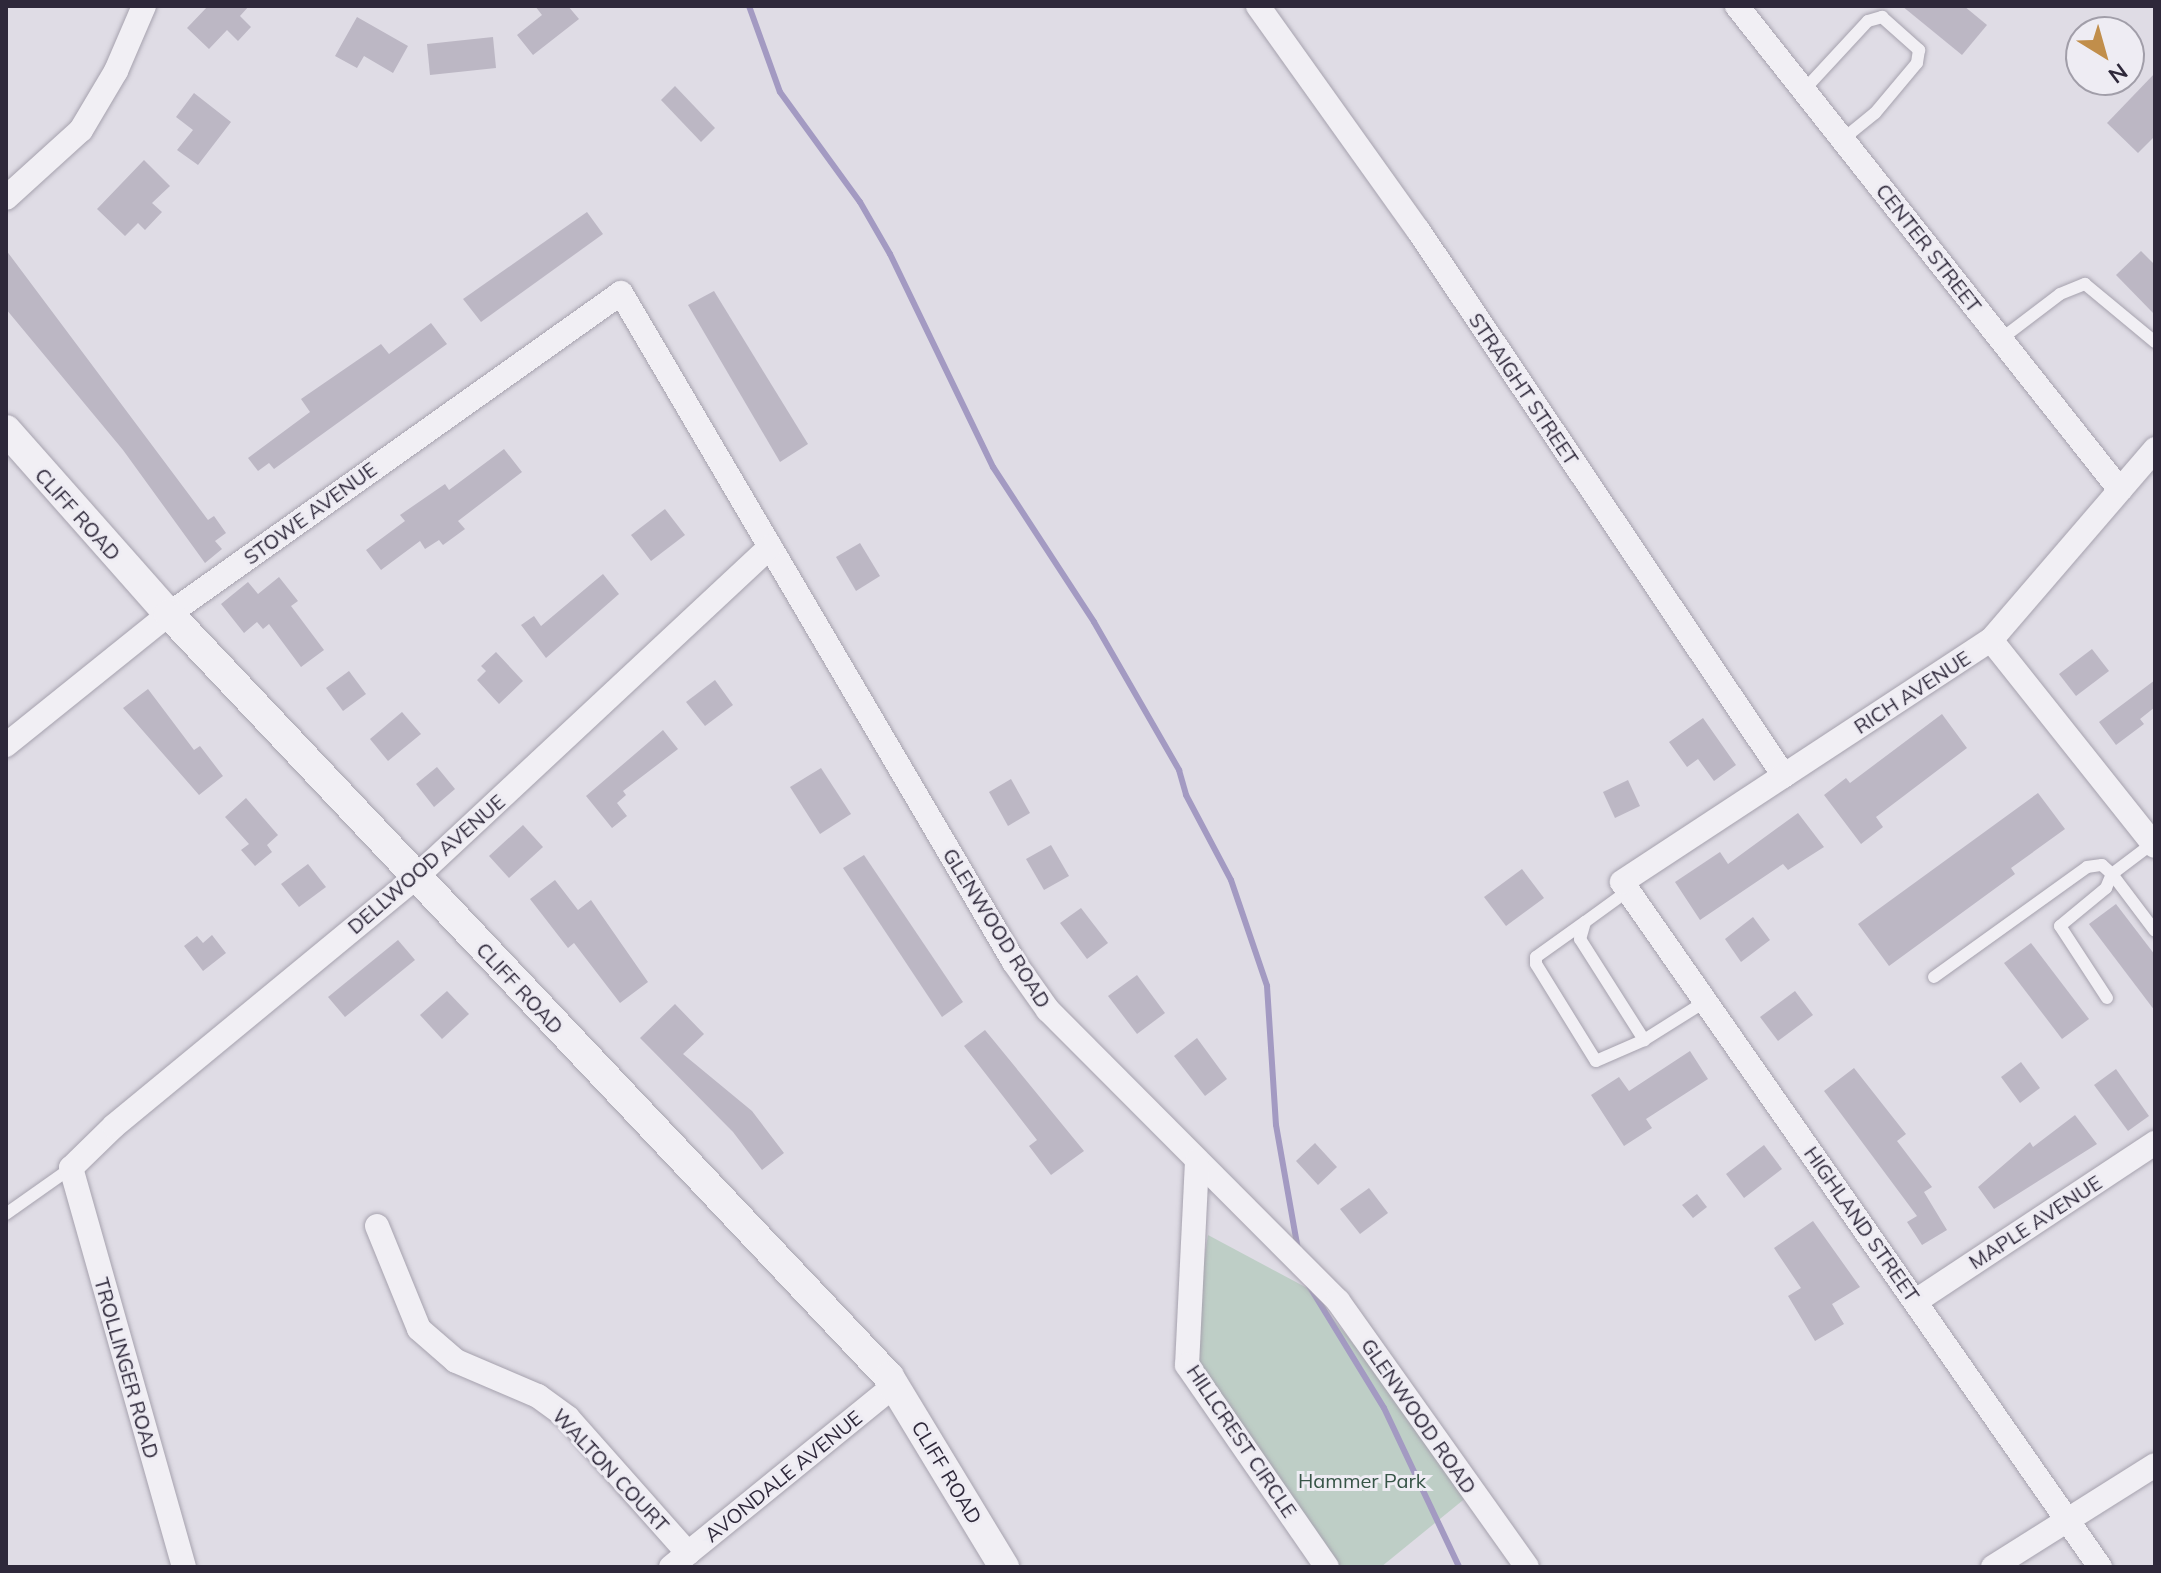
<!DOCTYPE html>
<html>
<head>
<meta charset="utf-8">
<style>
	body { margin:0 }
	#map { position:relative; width:2161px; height:1573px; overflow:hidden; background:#dfdce5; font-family:Mulish,sans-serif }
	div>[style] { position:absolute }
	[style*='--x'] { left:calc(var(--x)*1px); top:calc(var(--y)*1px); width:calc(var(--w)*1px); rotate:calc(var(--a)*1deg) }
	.green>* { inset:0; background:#becec6 }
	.stream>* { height:6px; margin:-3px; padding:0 3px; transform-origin:3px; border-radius:3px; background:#a39ac2 }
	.building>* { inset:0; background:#bcb7c4 }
	.roads { filter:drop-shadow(0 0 2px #a6a2ae) drop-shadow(0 0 2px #a6a2ae) }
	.service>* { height:12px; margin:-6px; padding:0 6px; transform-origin:6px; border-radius:6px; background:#f1eff4 }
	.minor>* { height:24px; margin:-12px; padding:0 12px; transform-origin:12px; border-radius:12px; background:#f1eff4 }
	.tertiary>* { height:30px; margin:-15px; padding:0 15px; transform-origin:15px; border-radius:15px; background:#f1eff4 }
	span { translate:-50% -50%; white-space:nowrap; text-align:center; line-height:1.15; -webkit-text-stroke:6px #eeecf3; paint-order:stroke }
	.street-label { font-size:20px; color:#2e283a }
	.park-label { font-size:20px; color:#365446 }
	.frame { position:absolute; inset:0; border:8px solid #2e283a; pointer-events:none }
	.north { position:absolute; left:2065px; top:16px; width:80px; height:80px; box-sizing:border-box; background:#eeecf3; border:2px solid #a19ea9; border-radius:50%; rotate:143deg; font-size:22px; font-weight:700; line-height:32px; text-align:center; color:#2e283a }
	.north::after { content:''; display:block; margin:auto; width:28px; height:36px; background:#c18e4b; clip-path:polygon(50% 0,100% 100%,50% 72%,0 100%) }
</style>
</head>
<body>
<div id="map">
	<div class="green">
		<div style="clip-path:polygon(1208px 1235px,1309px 1289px,1473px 1492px,1381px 1567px,1327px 1567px,1187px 1365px)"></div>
	</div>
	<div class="stream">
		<div style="--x:749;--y:6;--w:91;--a:70.2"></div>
		<div style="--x:780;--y:92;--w:136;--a:54"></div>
		<div style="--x:860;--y:202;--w:60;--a:60"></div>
		<div style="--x:890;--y:254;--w:237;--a:64.2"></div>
		<div style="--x:993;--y:467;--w:185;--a:56.9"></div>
		<div style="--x:1094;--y:622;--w:171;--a:60.1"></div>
		<div style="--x:1179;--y:770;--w:26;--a:74"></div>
		<div style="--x:1186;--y:795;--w:96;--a:62.1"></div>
		<div style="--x:1231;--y:880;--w:112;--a:71.2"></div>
		<div style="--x:1267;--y:986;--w:139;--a:86.3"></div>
		<div style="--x:1276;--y:1125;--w:127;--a:80"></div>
		<div style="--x:1308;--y:1284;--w:145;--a:58.5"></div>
		<div style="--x:1384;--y:1408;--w:176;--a:64.7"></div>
	</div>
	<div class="building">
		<div style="clip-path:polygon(208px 6px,249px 6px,240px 16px,251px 27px,238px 41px,227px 30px,209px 49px,187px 28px)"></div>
		<div style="clip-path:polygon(535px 6px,568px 6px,579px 19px,533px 55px,517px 35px,542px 15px)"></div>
		<div style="clip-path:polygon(1902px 6px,1964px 6px,1987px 25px,1962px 55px)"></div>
		<div style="clip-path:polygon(357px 17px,408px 46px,393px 73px,364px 56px,357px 68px,335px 56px)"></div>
		<div style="clip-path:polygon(493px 37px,496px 68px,430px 75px,427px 44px)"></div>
		<div style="clip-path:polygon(2155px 73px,2155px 136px,2138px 153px,2107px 123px)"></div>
		<div style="clip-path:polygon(675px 86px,715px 128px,701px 142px,661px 100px)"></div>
		<div style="clip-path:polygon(194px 93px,231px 122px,198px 165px,177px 150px,193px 130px,176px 117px)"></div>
		<div style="clip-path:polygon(144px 160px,170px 186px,152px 203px,162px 212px,145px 230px,138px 223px,125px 236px,97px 209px)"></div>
		<div style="clip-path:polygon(587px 212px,603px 234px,481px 322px,463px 299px)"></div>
		<div style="clip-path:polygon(6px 250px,208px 520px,214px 516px,226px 533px,215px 541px,222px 549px,205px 563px,123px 450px,6px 309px)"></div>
		<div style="clip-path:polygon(2141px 251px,2155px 265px,2155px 315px,2116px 275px)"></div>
		<div style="clip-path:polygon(714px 291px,808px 444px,780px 462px,688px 305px)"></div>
		<div style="clip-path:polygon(431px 323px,447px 344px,274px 469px,269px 463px,258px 471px,248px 458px,310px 412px,301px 399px,381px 344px,389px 354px)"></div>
		<div style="clip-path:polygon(504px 449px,522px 472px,458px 521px,465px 529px,443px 545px,439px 540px,425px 549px,420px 541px,381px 570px,366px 550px,405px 521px,400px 515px,445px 484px,449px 490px)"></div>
		<div style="clip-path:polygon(665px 509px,685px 535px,651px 561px,631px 535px)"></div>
		<div style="clip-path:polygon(860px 543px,880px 576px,856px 591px,836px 557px)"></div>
		<div style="clip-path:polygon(603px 574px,619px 594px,546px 658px,521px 625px,534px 616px,541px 626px)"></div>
		<div style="clip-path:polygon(279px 577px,298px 601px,291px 606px,324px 650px,301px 667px,269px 624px,263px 629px,257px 622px,244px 633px,221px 604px,248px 582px,258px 594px)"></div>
		<div style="clip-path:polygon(2092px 649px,2109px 671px,2076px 696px,2059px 674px)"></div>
		<div style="clip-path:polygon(496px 652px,523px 681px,499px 704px,477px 680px,486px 671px,481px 666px)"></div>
		<div style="clip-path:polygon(349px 671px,366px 694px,343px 711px,326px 688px)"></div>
		<div style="clip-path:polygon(715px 680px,733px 705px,705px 726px,686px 702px)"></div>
		<div style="clip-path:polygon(2155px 680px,2155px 707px,2140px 719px,2144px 724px,2116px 745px,2099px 722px)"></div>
		<div style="clip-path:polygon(148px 689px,194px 750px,200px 746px,223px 776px,199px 795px,123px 708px)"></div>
		<div style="clip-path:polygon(402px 712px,421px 734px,388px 761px,370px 739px)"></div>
		<div style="clip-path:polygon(1942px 714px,1967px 748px,1876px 817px,1883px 827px,1861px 844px,1824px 795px,1846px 778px,1850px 783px)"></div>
		<div style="clip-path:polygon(1703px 718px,1736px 765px,1714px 781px,1698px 759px,1687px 767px,1669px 742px)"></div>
		<div style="clip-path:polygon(663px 730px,678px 749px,623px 791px,626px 795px,617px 803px,627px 816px,612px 828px,586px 796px)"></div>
		<div style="clip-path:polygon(437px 767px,455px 789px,434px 807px,416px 784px)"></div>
		<div style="clip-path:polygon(821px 768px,851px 814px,820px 834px,790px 787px)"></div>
		<div style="clip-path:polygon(1011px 779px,1030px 813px,1008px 826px,989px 792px)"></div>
		<div style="clip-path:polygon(1628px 780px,1640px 806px,1615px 818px,1603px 792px)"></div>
		<div style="clip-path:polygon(2038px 793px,2065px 829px,2011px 868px,2015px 874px,1889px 966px,1858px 924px)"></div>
		<div style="clip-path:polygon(246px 798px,278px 835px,267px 845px,272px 852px,255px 866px,241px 850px,249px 844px,225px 817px)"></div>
		<div style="clip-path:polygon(1798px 813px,1824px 847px,1788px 870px,1783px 864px,1700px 920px,1675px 882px,1720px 852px,1728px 864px)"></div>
		<div style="clip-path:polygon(523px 825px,543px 847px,509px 878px,489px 856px)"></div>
		<div style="clip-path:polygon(1051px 845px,1069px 876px,1044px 890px,1026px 859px)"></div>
		<div style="clip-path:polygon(864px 855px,963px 1002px,942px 1017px,843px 868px)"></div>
		<div style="clip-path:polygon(308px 864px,326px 887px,299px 907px,281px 884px)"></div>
		<div style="clip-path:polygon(1522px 869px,1544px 898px,1506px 926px,1484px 897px)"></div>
		<div style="clip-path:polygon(555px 880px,578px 910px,591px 900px,648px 982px,620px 1003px,574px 943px,568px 948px,530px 899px)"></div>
		<div style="clip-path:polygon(2116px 904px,2155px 955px,2155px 1011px,2089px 924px)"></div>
		<div style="clip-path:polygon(1081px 908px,1108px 943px,1087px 959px,1060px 923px)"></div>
		<div style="clip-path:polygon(1753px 917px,1770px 940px,1741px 962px,1725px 939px)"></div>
		<div style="clip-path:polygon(212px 935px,226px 953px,203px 971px,184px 946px,197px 936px,203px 943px)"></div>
		<div style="clip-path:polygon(398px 940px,415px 960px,345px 1017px,328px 997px)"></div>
		<div style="clip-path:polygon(2031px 943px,2089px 1019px,2062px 1039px,2004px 963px)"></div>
		<div style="clip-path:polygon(1137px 975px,1165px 1013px,1137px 1034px,1108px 996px)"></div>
		<div style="clip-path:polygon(447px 991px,469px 1014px,442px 1039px,420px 1015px)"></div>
		<div style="clip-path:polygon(1795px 991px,1813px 1015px,1778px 1041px,1760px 1017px)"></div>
		<div style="clip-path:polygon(675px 1004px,704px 1034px,683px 1054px,752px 1111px,784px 1153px,762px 1170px,733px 1132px,640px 1038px)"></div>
		<div style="clip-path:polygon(985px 1030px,1084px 1151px,1051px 1175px,1029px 1146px,1037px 1140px,964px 1046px)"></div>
		<div style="clip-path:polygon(1197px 1038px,1227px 1079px,1205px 1096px,1174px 1056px)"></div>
		<div style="clip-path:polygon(1690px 1051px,1708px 1079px,1646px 1119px,1652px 1128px,1624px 1146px,1591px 1095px,1619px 1077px,1629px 1091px)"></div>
		<div style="clip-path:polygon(2021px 1062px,2040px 1088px,2020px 1103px,2001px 1077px)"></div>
		<div style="clip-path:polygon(1854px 1068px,1906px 1134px,1897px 1141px,1932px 1187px,1924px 1192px,1947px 1230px,1922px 1245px,1907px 1222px,1917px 1216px,1824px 1091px)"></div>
		<div style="clip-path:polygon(2116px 1069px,2149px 1116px,2128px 1131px,2094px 1085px)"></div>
		<div style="clip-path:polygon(2075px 1115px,2097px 1144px,1994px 1209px,1978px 1187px,2030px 1142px,2033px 1147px)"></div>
		<div style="clip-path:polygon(1315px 1143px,1337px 1167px,1318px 1185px,1296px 1161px)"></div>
		<div style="clip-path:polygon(1764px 1145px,1782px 1169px,1744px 1198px,1726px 1174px)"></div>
		<div style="clip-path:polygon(1369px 1188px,1388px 1213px,1360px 1234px,1340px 1209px)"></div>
		<div style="clip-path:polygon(1697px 1194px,1707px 1207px,1693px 1218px,1682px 1205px)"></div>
		<div style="clip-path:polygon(1813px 1221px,1860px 1287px,1832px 1304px,1844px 1324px,1815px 1341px,1788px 1296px,1801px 1288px,1774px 1248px)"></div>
	</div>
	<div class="roads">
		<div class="service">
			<div style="--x:1804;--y:90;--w:94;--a:-47.2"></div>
			<div style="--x:1868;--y:21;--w:15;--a:-16"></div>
			<div style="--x:1882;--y:17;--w:50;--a:41.7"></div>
			<div style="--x:1919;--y:50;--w:13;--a:99"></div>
			<div style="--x:1917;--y:63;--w:65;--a:130"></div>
			<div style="--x:1875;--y:113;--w:41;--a:140.9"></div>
			<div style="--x:2001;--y:339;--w:74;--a:-37.3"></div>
			<div style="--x:2060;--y:294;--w:27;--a:-22"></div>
			<div style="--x:2085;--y:284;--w:91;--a:39.6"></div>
			<div style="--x:2112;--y:874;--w:71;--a:53"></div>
			<div style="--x:1629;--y:890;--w:54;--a:144"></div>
			<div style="--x:1585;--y:922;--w:18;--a:106"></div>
			<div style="--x:1580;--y:939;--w:120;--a:57.6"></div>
			<div style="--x:1644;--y:1040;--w:73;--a:-32.2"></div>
			<div style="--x:1585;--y:922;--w:60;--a:144.5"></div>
			<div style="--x:1536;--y:957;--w:7;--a:90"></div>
			<div style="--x:1536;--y:964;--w:114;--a:58.3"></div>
			<div style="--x:1596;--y:1061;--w:52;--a:-23.6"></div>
			<div style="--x:1934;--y:977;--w:188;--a:-35.7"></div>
			<div style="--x:2087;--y:867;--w:15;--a:-8"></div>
			<div style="--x:2102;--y:865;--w:13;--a:42"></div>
			<div style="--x:2112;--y:874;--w:51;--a:-37.1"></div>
			<div style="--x:2107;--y:998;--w:86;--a:-123.1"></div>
			<div style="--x:2060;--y:926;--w:60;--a:-39.6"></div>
			<div style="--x:2106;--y:888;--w:15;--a:-67"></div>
			<div style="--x:6;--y:1214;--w:80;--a:-35.3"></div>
		</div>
		<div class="minor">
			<div style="--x:1258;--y:6;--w:275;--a:54.5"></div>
			<div style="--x:1418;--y:230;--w:657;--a:56.16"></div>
			<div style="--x:1737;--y:6;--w:617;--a:51.64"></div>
			<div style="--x:6;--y:198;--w:101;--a:-42.2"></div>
			<div style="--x:81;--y:130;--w:69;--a:-59.3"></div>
			<div style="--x:116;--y:71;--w:71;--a:-66.7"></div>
			<div style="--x:1991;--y:640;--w:263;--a:51.5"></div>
			<div style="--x:6;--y:745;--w:209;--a:-38.8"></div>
			<div style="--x:169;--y:614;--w:554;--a:-35.38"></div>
			<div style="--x:621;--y:293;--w:776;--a:59.57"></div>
			<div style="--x:1014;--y:962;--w:59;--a:54.7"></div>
			<div style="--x:1048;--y:1010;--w:411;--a:45.1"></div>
			<div style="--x:1338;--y:1301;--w:326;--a:54.6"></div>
			<div style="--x:1197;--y:1161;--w:204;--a:92.8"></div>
			<div style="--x:1187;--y:1365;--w:246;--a:55.3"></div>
			<div style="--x:377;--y:1226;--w:111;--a:67.8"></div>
			<div style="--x:419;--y:1329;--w:49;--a:40.9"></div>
			<div style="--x:456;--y:1361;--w:89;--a:23.1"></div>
			<div style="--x:538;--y:1396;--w:37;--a:36"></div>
			<div style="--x:568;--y:1418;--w:181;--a:48.4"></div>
			<div style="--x:1916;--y:1301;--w:287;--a:-33.5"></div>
			<div style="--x:184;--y:1567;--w:415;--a:-105.8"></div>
			<div style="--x:71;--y:1168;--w:60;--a:-44.3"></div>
			<div style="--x:114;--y:1126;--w:391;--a:-39.5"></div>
			<div style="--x:416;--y:877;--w:484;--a:-43"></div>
			<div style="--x:671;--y:1567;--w:287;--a:-39.1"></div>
			<div style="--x:1993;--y:1567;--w:191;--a:-32.2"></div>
			<div style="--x:2100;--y:1567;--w:835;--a:-124.91"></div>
			<div style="--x:1622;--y:882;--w:441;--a:-33.3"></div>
			<div style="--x:1991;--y:640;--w:252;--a:-49.3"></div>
		</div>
		<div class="tertiary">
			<div style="--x:6;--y:430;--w:246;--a:48.5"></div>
			<div style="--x:169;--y:614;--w:1049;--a:46.66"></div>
			<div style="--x:889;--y:1377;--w:222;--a:58.8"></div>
		</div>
	</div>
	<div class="street-label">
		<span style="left:1929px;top:248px;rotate:52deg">CENTER STREET</span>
		<span style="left:1524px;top:389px;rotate:56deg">STRAIGHT STREET</span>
		<span style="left:310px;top:513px;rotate:-36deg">STOWE AVENUE</span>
		<span style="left:78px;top:514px;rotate:48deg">CLIFF ROAD</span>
		<span style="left:1912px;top:692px;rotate:-33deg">RICH AVENUE</span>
		<span style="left:426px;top:864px;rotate:-41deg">DELLWOOD AVENUE</span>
		<span style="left:997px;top:928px;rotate:58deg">GLENWOOD ROAD</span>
		<span style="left:520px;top:988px;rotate:47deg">CLIFF ROAD</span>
		<span style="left:2035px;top:1222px;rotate:-33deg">MAPLE AVENUE</span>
		<span style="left:1862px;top:1224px;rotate:55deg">HIGHLAND STREET</span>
		<span style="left:127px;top:1368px;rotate:74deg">TROLLINGER ROAD</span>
		<span style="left:1419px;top:1416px;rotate:55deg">GLENWOOD ROAD</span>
		<span style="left:1242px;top:1441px;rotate:56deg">HILLCREST CIRCLE</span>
		<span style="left:611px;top:1470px;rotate:47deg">WALTON COURT</span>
		<span style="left:947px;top:1472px;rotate:59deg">CLIFF ROAD</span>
		<span style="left:783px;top:1476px;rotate:-39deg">AVONDALE AVENUE</span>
	</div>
	<div class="park-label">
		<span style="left:1362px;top:1480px">Hammer Park</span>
	</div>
	<div class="frame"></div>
	<div class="north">N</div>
</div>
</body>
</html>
